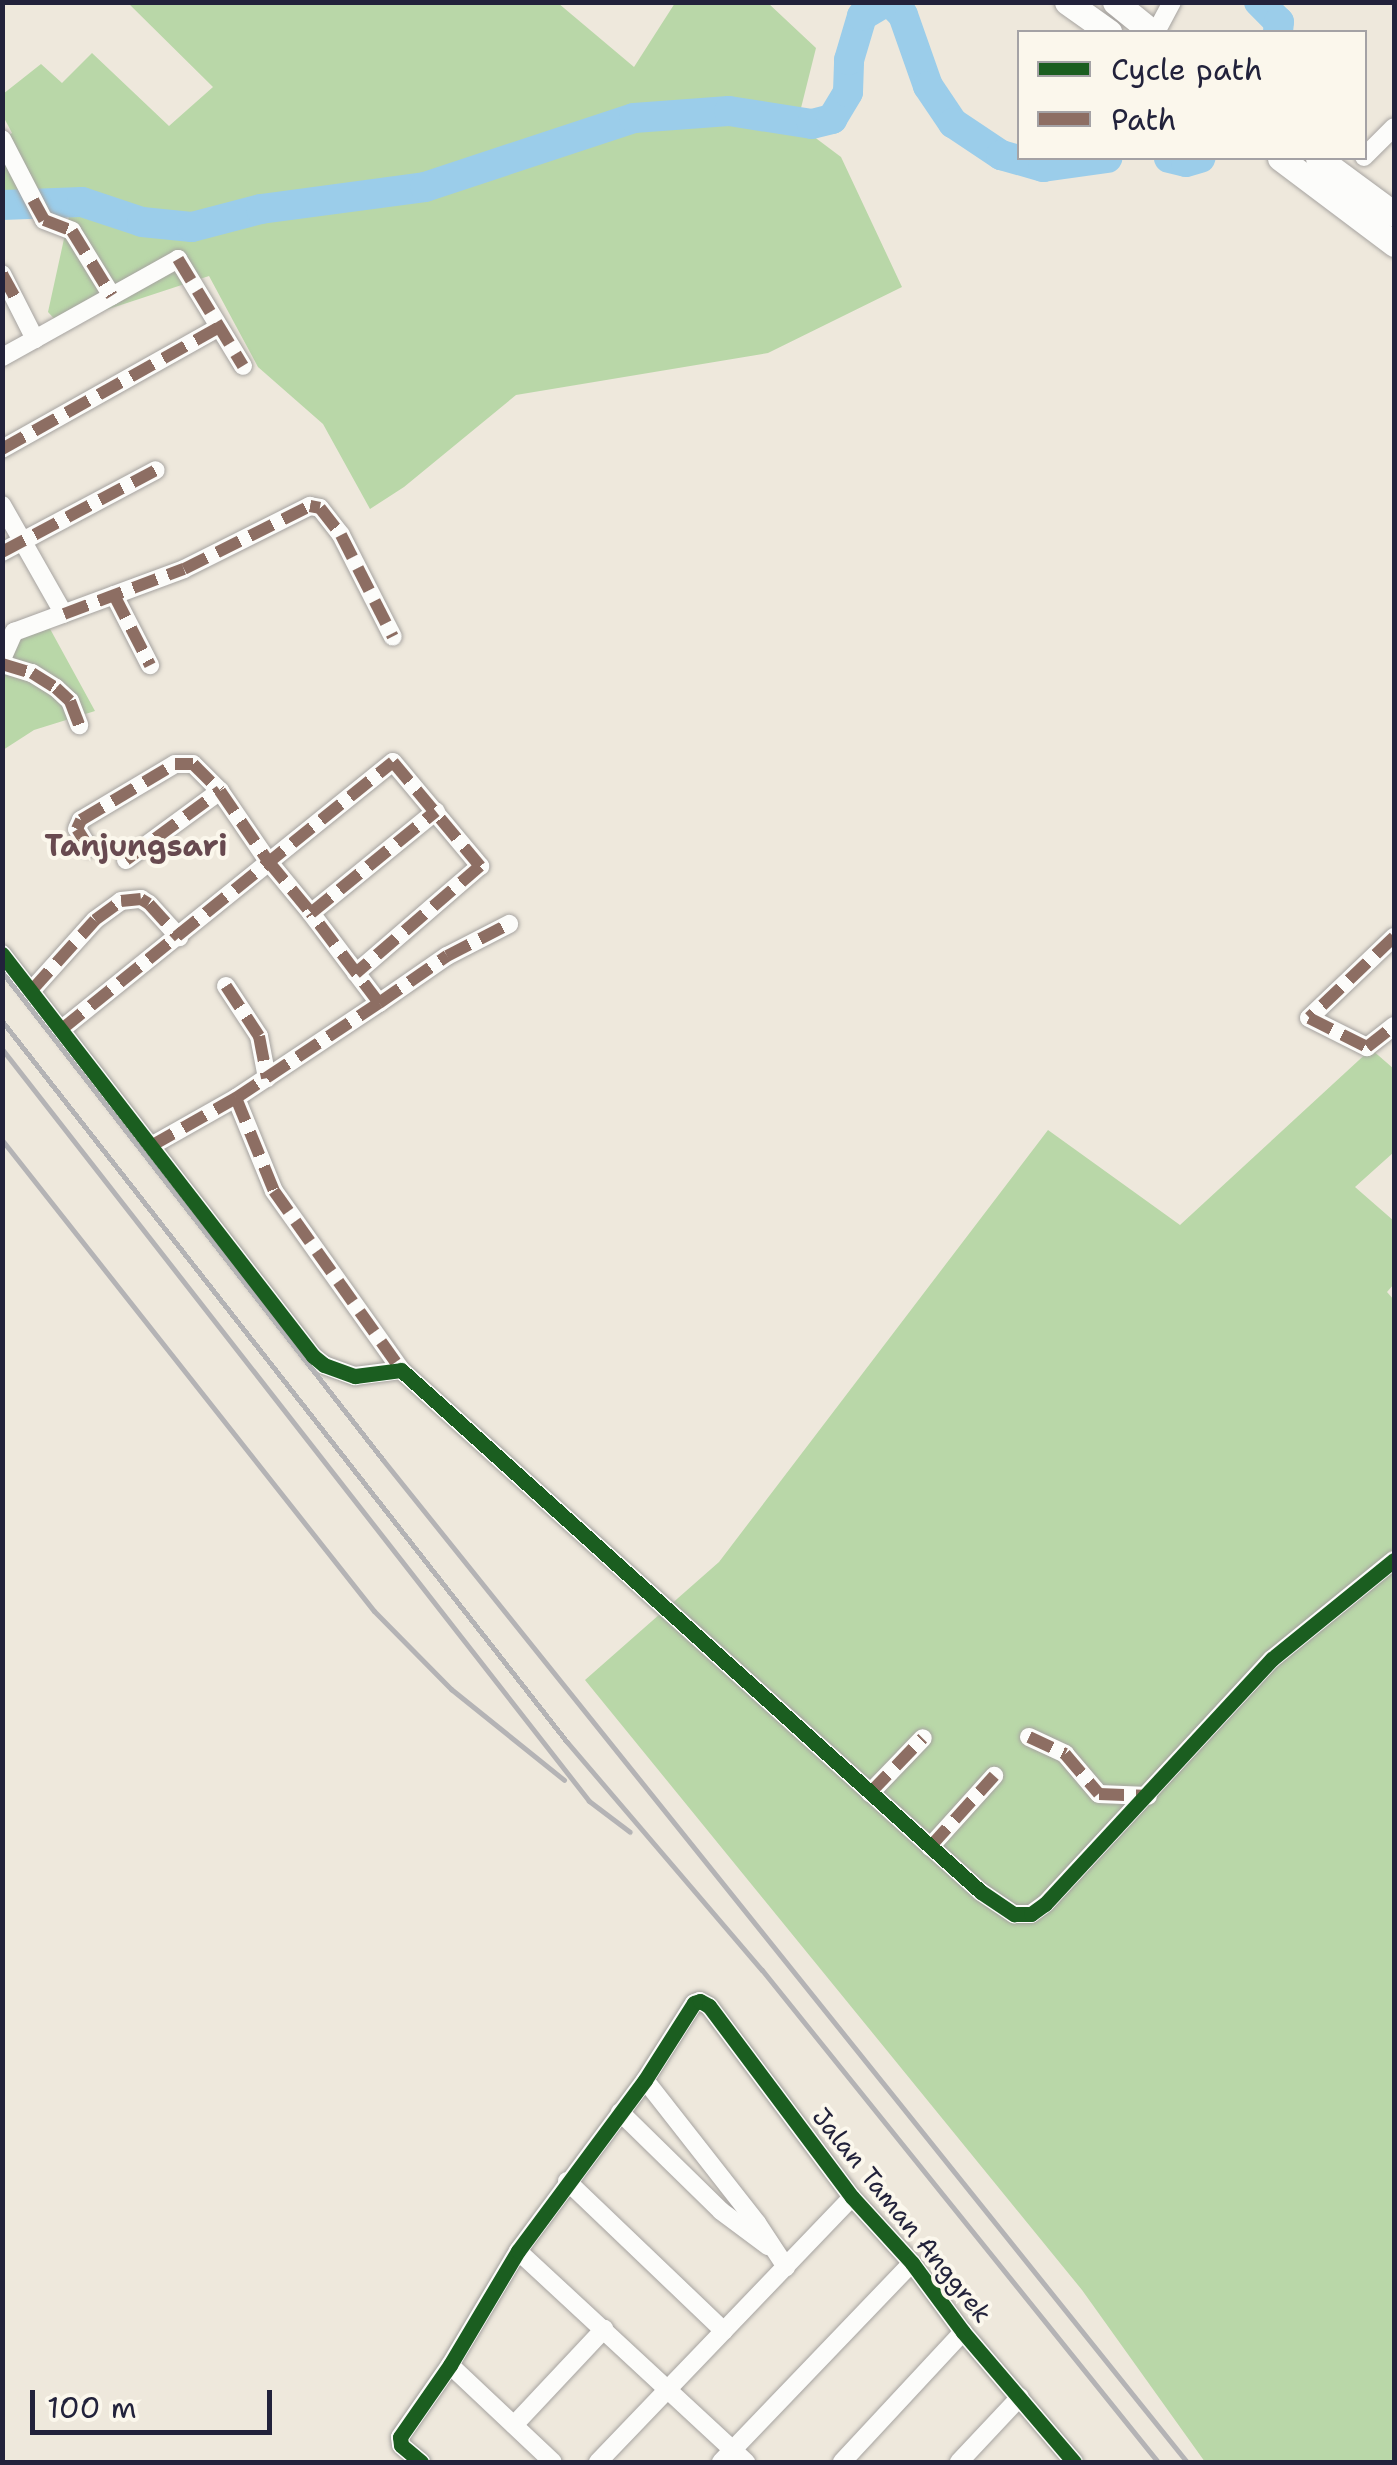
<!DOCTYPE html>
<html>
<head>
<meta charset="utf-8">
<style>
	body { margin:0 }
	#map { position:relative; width:1397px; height:2465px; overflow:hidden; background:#eee8dc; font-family:"Shantell Sans",sans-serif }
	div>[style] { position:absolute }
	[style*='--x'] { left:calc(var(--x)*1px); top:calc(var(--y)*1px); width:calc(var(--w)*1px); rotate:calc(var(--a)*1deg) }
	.green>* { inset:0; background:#b9d7a8 }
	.river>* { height:30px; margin:-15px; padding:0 15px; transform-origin:15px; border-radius:15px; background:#9bcdea }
	.roads { filter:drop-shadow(0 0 2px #a6a3a0) drop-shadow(0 0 2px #a6a3a0) }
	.minor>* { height:18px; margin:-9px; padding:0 9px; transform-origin:9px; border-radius:9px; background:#fcfcfa }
	.highway>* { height:25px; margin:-12.5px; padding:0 12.5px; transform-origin:12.5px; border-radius:12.5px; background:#fcfcfa }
	.rail>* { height:5px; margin:-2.5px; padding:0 2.5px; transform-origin:2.5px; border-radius:2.5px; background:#b4b3b5 }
	.quiet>* { height:12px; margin-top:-6px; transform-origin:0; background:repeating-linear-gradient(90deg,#8d6e63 0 25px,transparent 0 37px) }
	.cycleway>* { height:15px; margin:-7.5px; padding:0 7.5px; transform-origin:7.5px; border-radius:7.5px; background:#1b5e20 }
	span { translate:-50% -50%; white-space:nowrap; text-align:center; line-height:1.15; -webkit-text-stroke:8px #fbf7ec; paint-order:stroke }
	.street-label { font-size:25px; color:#22223b }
	.quarter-label { font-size:30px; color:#684a50; font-weight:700 }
	.frame { position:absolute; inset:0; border:5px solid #22223b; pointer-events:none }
	.legend { position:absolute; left:1017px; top:30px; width:350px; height:130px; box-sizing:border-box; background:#fbf7ec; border:2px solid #a4a2a5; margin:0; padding:12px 18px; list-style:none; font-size:30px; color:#22223b }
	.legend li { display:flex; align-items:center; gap:20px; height:50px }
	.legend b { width:50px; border:2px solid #a4a2a5 }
	.scale { position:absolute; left:30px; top:2390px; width:242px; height:45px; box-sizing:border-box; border:5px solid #22223b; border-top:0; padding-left:12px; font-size:30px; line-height:35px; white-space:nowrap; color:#22223b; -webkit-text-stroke:8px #fbf7ec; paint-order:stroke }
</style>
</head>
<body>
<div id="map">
	<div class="green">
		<div style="clip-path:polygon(128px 3px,558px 3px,634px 67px,675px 3px,768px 3px,816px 48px,797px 124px,841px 157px,902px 287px,768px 353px,516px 395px,404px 487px,370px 509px,323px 424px,258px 367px,209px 276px,60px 325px,48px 312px,69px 216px,46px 190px,3px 213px,3px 139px,12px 133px,3px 116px,3px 94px,41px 64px,62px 83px,92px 53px,169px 126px,213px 87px)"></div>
		<div style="clip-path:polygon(43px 616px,95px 711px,34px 730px,3px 750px,2px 635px)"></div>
		<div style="clip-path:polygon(1371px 1049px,1394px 1069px,1394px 1152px,1355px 1187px,1394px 1221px,1394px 1284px,1387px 1292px,1394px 1300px,1394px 2462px,1205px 2462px,1082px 2290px,585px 1680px,719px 1562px,1048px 1130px,1180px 1225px)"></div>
	</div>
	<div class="river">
		<div style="--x:890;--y:2;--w:18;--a:45"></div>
		<div style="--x:903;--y:15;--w:75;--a:70.6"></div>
		<div style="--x:928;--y:86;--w:45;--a:56"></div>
		<div style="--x:953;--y:123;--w:58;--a:33.7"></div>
		<div style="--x:1001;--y:155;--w:44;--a:15.9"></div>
		<div style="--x:1043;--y:167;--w:65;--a:-8"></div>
		<div style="--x:1259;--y:2;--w:28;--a:45"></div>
		<div style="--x:1279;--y:22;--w:10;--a:96"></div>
		<div style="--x:1169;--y:158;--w:17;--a:13"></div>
		<div style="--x:1186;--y:162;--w:15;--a:-16"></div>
		<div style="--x:2;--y:205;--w:80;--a:-2.1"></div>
		<div style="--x:82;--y:202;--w:63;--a:18.4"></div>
		<div style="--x:142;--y:222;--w:50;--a:5.7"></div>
		<div style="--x:192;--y:227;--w:71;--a:-14.6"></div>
		<div style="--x:261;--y:209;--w:165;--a:-7.6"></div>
		<div style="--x:425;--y:187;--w:220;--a:-18.3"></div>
		<div style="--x:634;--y:118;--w:95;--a:-4.2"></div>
		<div style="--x:729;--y:111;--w:84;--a:8.9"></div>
		<div style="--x:812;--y:124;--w:21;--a:-14"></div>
		<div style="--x:832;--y:119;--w:31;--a:-59"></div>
		<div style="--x:848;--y:92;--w:32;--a:-88"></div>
		<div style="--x:849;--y:60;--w:46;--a:-73.5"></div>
		<div style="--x:862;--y:16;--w:27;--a:-31"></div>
	</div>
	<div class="roads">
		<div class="minor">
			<div style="--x:1156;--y:32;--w:34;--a:-62"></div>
			<div style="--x:2;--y:139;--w:91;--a:62.6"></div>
			<div style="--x:44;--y:220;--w:30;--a:21"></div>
			<div style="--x:72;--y:231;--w:76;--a:58.4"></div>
			<div style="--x:1364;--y:157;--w:42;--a:-45"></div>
			<div style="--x:2;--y:274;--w:73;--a:63.1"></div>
			<div style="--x:35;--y:339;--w:38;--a:151"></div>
			<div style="--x:35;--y:339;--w:164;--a:-29.2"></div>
			<div style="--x:178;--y:259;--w:125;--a:58.7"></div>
			<div style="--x:2;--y:449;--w:248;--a:-29.3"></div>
			<div style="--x:2;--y:505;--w:125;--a:60.4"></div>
			<div style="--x:2;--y:552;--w:174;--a:-28"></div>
			<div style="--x:114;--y:595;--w:79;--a:62.8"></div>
			<div style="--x:2;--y:659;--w:30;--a:-66"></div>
			<div style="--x:14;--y:632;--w:181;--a:-20.3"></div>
			<div style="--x:184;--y:569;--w:141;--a:-26.6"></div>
			<div style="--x:310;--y:506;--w:10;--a:11"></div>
			<div style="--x:320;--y:508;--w:34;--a:52"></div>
			<div style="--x:341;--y:535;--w:114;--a:63"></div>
			<div style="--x:2;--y:664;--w:31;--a:17"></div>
			<div style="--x:32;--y:673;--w:28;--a:32"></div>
			<div style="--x:56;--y:688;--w:19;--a:43"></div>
			<div style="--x:70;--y:701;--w:26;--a:69"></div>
			<div style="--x:89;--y:848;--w:22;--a:-122"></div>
			<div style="--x:77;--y:829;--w:10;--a:-66"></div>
			<div style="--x:81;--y:820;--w:109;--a:-30.8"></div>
			<div style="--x:175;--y:764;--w:18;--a:0"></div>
			<div style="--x:193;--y:764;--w:38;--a:45"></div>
			<div style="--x:220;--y:791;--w:85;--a:55.6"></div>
			<div style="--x:268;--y:861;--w:67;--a:50.4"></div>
			<div style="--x:311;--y:913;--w:161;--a:-39.2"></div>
			<div style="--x:126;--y:860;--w:117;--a:-36.3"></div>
			<div style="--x:1394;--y:937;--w:117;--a:136.4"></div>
			<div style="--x:1309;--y:1018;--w:65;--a:26.6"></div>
			<div style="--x:1367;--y:1047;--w:34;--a:-38"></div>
			<div style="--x:2;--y:954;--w:508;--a:52.27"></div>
			<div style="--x:313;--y:1356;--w:14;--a:39"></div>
			<div style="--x:324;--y:1365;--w:33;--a:20"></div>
			<div style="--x:355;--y:1376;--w:46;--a:-7.4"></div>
			<div style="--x:401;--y:1370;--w:780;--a:41.99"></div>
			<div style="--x:981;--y:1892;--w:40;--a:34"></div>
			<div style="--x:1014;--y:1914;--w:17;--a:0"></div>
			<div style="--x:1031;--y:1914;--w:17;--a:-36"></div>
			<div style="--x:1045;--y:1904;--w:334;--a:-47.2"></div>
			<div style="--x:1272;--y:1659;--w:157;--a:-39.1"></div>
			<div style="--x:226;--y:986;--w:60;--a:56.6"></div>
			<div style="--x:259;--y:1036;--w:43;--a:79.2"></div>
			<div style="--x:32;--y:990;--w:94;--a:-48"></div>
			<div style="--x:95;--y:920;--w:32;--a:-36"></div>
			<div style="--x:121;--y:901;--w:20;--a:-6"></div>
			<div style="--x:141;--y:899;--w:9;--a:32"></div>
			<div style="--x:149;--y:904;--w:45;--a:47.7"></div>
			<div style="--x:379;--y:1003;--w:83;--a:-34.7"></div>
			<div style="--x:447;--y:956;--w:70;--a:-27.3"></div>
			<div style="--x:62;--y:1029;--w:425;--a:-38.9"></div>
			<div style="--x:393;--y:762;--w:136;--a:50.1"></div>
			<div style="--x:480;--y:866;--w:164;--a:139.2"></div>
			<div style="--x:236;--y:1098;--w:100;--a:67.8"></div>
			<div style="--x:274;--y:1191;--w:219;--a:54.6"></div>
			<div style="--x:151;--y:1146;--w:98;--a:-29.5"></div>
			<div style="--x:236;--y:1098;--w:172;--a:-33.6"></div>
			<div style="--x:379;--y:1003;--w:113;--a:-127.1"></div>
			<div style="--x:1029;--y:1737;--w:40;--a:25"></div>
			<div style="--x:1065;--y:1754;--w:52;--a:49.6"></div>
			<div style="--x:1099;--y:1794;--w:49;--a:2.3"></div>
			<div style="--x:870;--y:1793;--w:76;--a:-46.1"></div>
			<div style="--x:930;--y:1847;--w:96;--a:-48"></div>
			<div style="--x:645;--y:2080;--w:182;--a:51.9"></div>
			<div style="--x:757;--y:2223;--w:53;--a:56.6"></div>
			<div style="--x:620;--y:2112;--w:141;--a:44.4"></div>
			<div style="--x:721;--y:2211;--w:59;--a:36.7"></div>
			<div style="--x:567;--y:2181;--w:217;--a:43.7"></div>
			<div style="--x:518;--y:2251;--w:311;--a:42.8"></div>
			<div style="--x:450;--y:2365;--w:141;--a:43.3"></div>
			<div style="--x:514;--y:2425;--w:132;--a:-46.8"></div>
			<div style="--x:421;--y:2462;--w:26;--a:-140"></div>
			<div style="--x:401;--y:2445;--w:8;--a:-97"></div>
			<div style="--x:400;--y:2437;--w:88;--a:-55.2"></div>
			<div style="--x:450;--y:2365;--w:133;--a:-59.2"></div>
			<div style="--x:518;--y:2251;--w:213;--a:-53.4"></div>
			<div style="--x:645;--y:2080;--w:91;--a:-57.5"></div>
			<div style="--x:694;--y:2003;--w:6;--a:-18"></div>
			<div style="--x:700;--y:2001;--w:10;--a:29"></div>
			<div style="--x:709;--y:2006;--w:239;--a:53.2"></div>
			<div style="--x:852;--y:2197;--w:89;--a:47.7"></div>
			<div style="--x:912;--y:2263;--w:86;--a:53.5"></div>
			<div style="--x:963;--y:2332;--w:171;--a:49.5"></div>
			<div style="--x:598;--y:2462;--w:367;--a:-46.2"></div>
			<div style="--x:721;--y:2462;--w:276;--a:-46.2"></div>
			<div style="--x:842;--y:2462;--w:178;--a:-47.1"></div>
			<div style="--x:959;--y:2462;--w:89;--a:-46.8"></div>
		</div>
		<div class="highway">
			<div style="--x:1067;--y:2;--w:52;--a:35.5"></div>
			<div style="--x:1115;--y:2;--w:48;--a:39"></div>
			<div style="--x:1280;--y:158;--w:143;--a:37"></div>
			<div style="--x:1318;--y:158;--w:94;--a:36.4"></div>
		</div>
	</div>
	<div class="rail">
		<div style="--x:2;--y:972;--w:619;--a:52.02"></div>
		<div style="--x:383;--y:1460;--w:1285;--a:51.26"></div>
		<div style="--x:2;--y:1021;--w:916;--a:51.92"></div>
		<div style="--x:567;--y:1742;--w:300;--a:49.5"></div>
		<div style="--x:762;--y:1970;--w:632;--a:51.17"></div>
		<div style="--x:2;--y:1049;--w:954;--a:52.02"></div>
		<div style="--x:589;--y:1801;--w:51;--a:37.1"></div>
		<div style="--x:2;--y:1140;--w:600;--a:51.7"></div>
		<div style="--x:374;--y:1611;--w:110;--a:45.4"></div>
		<div style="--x:451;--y:1689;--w:145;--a:38.8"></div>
	</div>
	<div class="quiet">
		<div style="--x:33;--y:200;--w:23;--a:61"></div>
		<div style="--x:44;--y:220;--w:30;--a:21"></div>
		<div style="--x:72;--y:231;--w:76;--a:58.4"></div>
		<div style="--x:178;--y:259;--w:125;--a:58.7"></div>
		<div style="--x:2;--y:274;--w:35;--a:61"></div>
		<div style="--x:2;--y:449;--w:248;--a:-29.3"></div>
		<div style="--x:2;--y:552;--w:174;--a:-28"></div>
		<div style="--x:114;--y:595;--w:79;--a:62.8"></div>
		<div style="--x:64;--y:614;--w:128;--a:-20.6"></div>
		<div style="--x:184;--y:569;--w:141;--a:-26.6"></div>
		<div style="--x:310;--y:506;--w:10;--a:11"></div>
		<div style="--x:320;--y:508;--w:34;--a:52"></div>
		<div style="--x:341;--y:535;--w:114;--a:63"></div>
		<div style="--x:2;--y:664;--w:31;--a:17"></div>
		<div style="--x:32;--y:673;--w:28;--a:32"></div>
		<div style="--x:56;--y:688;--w:19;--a:43"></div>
		<div style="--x:70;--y:701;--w:26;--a:69"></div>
		<div style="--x:89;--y:848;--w:22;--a:-122"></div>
		<div style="--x:77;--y:829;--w:10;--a:-66"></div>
		<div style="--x:81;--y:820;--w:109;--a:-30.8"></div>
		<div style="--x:175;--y:764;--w:18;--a:0"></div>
		<div style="--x:193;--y:764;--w:38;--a:45"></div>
		<div style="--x:220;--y:791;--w:85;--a:55.6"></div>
		<div style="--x:268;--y:861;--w:67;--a:50.4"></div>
		<div style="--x:311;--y:913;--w:161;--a:-39.2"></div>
		<div style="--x:126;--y:860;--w:117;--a:-36.3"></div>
		<div style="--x:1394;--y:937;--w:117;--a:136.4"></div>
		<div style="--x:1309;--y:1018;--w:65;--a:26.6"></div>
		<div style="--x:1367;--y:1047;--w:34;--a:-38"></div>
		<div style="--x:226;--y:986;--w:60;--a:56.6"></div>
		<div style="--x:259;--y:1036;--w:43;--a:79.2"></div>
		<div style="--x:32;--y:990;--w:94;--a:-48"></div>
		<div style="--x:95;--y:920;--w:32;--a:-36"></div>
		<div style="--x:121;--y:901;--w:20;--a:-6"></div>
		<div style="--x:141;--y:899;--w:9;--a:32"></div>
		<div style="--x:149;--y:904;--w:45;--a:47.7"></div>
		<div style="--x:379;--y:1003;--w:83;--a:-34.7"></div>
		<div style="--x:447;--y:956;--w:70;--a:-27.3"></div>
		<div style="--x:62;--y:1029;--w:425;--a:-38.9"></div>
		<div style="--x:393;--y:762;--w:136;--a:50.1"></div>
		<div style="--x:480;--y:866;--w:164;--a:139.2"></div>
		<div style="--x:236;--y:1098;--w:100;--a:67.8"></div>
		<div style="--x:274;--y:1191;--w:219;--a:54.6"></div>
		<div style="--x:151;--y:1146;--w:98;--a:-29.5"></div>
		<div style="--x:236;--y:1098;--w:172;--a:-33.6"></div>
		<div style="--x:379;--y:1003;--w:113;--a:-127.1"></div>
		<div style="--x:1029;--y:1737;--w:40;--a:25"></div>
		<div style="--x:1065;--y:1754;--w:52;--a:49.6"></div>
		<div style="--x:1099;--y:1794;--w:49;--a:2.3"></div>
		<div style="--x:870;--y:1793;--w:76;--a:-46.1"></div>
		<div style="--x:930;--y:1847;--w:96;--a:-48"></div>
	</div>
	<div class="cycleway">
		<div style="--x:2;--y:954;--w:508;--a:52.27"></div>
		<div style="--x:313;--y:1356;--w:14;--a:39"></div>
		<div style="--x:324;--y:1365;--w:33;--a:20"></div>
		<div style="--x:355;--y:1376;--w:46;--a:-7.4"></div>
		<div style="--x:401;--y:1370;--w:780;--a:41.99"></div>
		<div style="--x:981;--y:1892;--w:40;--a:34"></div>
		<div style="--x:1014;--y:1914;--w:17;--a:0"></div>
		<div style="--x:1031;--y:1914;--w:17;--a:-36"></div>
		<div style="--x:1045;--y:1904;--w:334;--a:-47.2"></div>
		<div style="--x:1272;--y:1659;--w:157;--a:-39.1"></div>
		<div style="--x:421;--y:2462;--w:26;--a:-140"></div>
		<div style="--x:401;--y:2445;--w:8;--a:-97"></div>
		<div style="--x:400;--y:2437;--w:88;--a:-55.2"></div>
		<div style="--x:450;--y:2365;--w:133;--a:-59.2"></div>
		<div style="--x:518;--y:2251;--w:213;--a:-53.4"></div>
		<div style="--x:645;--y:2080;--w:91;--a:-57.5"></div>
		<div style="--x:694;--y:2003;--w:6;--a:-18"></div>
		<div style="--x:700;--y:2001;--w:10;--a:29"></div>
		<div style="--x:709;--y:2006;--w:239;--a:53.2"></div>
		<div style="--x:852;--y:2197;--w:89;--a:47.7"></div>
		<div style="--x:912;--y:2263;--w:86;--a:53.5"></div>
		<div style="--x:963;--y:2332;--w:171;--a:49.5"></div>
	</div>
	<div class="street-label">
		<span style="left:902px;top:2215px;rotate:51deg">Jalan Taman Anggrek</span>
	</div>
	<div class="quarter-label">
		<span style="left:136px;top:846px">Tanjungsari</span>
	</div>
	<div class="frame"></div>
	<ul class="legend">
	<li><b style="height:12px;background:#1b5e20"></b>Cycle path</li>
	<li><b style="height:12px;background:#8d6e63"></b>Path</li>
	</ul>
	<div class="scale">100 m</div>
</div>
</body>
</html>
